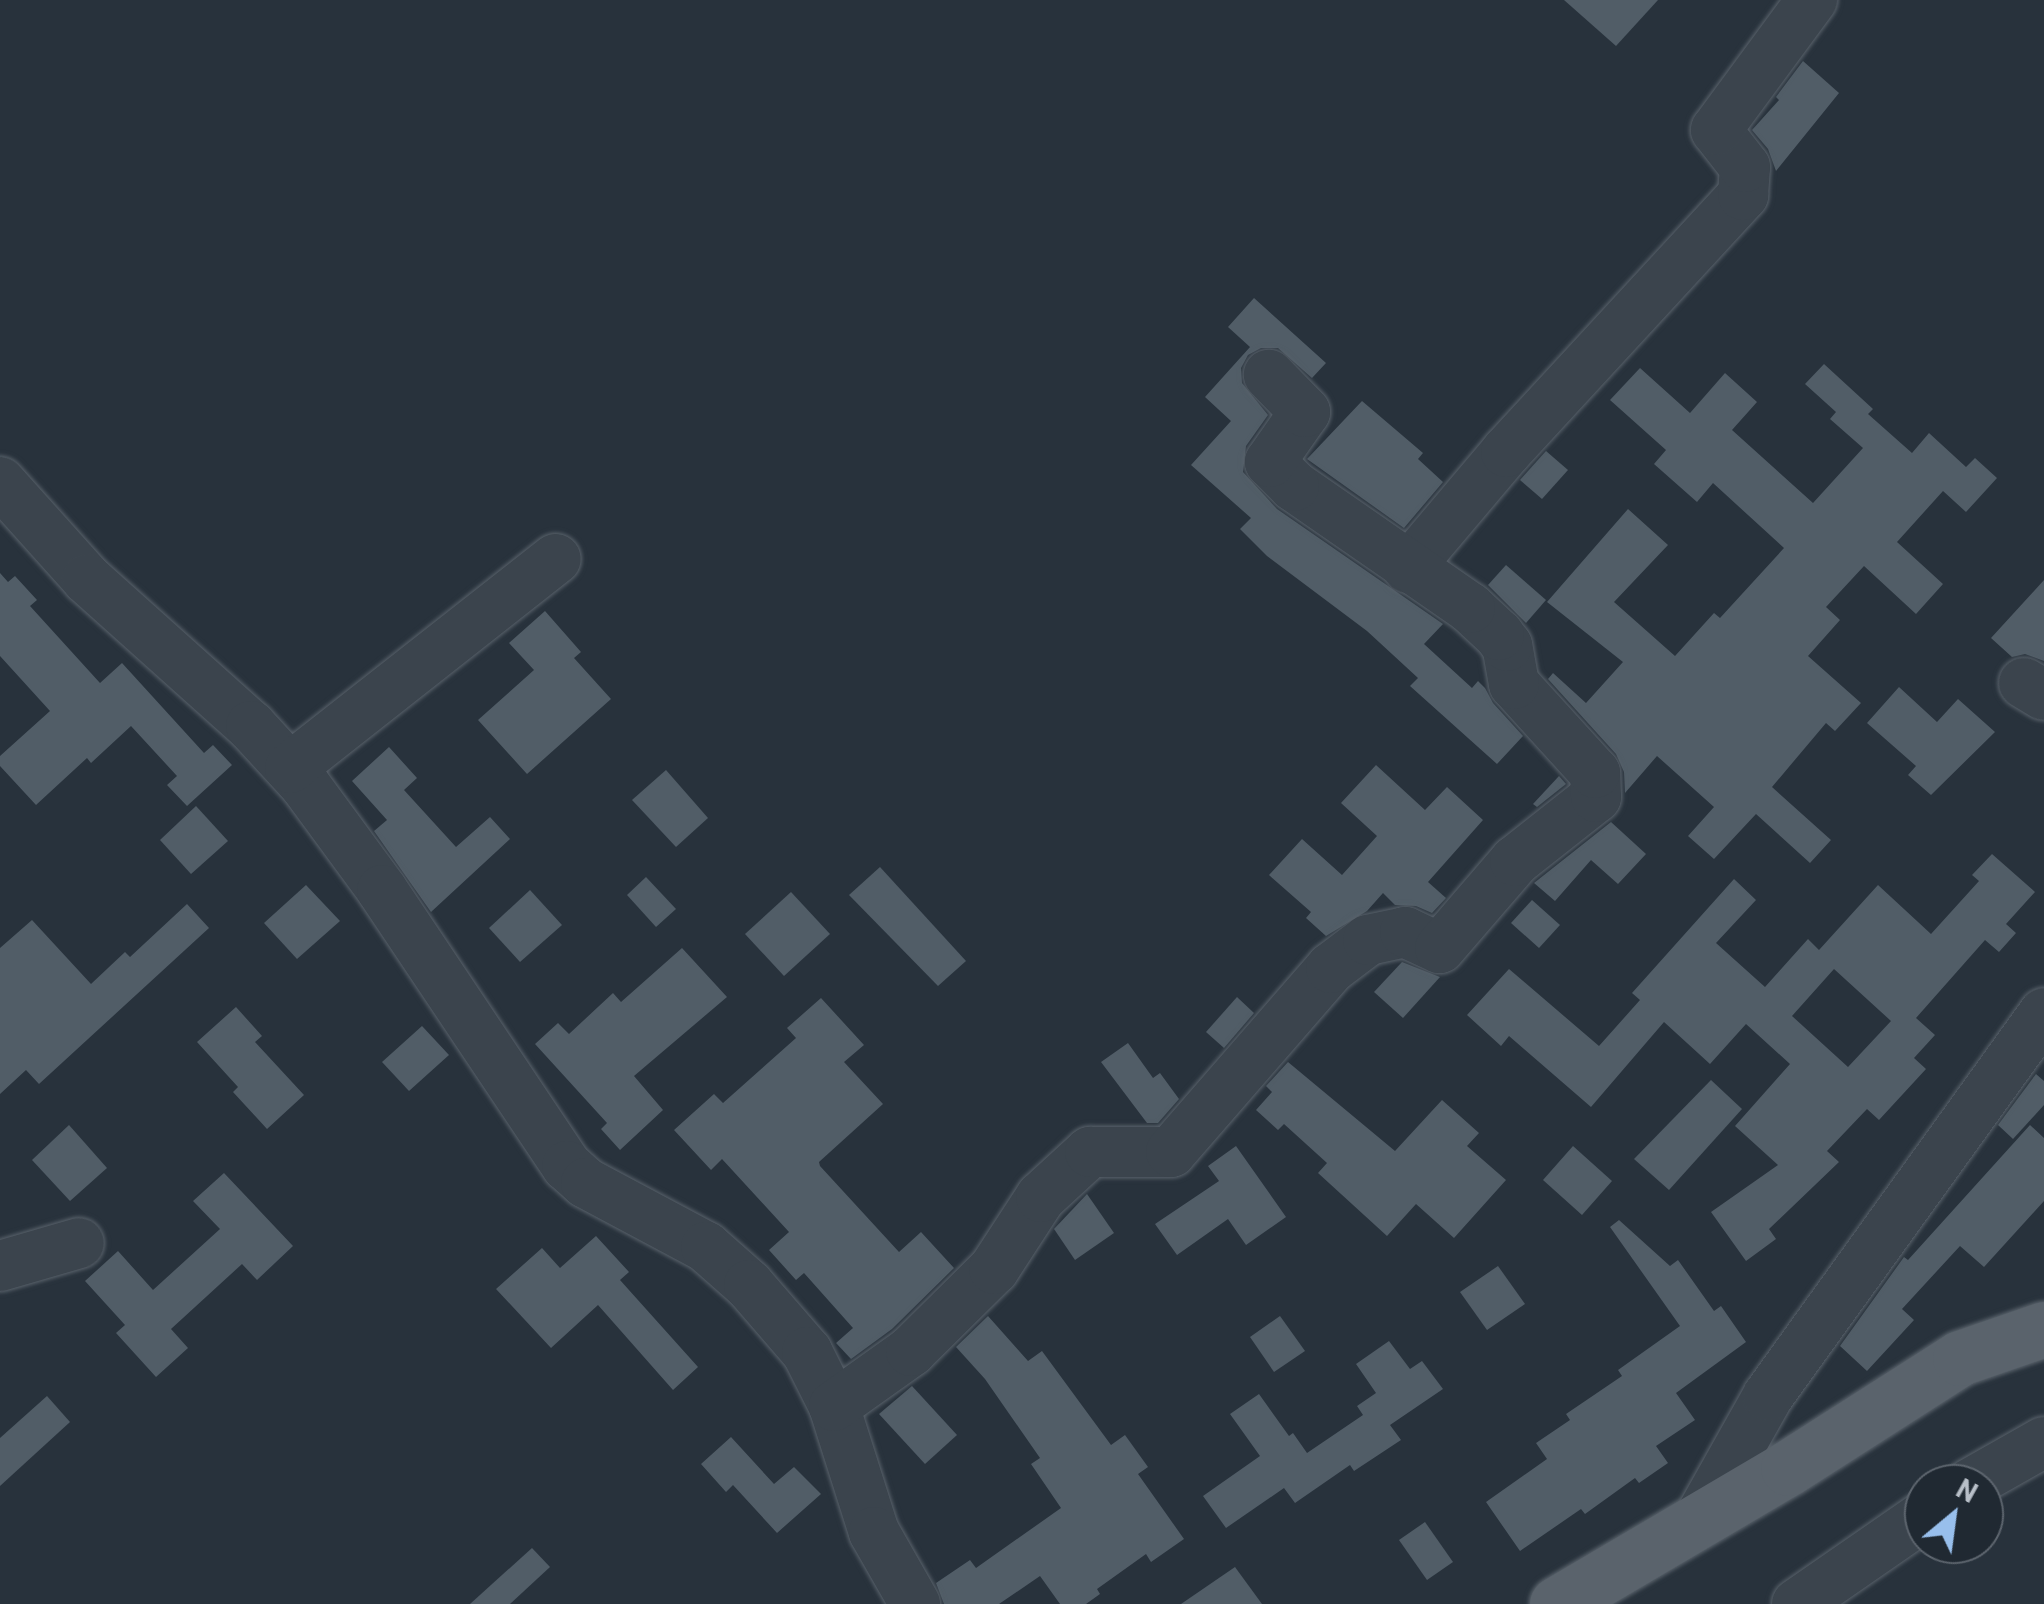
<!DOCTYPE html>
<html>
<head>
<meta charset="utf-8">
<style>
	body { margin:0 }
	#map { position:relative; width:2044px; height:1604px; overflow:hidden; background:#28323c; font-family:Barlow,sans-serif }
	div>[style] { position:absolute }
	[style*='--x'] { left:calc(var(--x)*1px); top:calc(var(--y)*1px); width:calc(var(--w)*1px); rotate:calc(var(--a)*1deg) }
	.building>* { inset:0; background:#515d67 }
	.roads { filter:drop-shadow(0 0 2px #59626b) drop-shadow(0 0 2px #59626b) }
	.minor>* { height:50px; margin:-25px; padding:0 25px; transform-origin:25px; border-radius:25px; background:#3b444d }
	.major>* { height:55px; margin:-27.5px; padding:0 27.5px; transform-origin:27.5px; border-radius:27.5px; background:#5a636c }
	span { translate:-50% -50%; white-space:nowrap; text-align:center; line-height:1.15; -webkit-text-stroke:8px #202932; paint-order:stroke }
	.north { position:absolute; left:1904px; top:1464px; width:100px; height:100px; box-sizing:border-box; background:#202932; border:2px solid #5d656e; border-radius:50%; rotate:29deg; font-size:28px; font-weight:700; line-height:40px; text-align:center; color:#b8bfc8 }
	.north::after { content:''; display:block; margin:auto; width:35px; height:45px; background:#98bfec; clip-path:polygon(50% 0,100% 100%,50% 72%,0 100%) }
</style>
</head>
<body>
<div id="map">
	<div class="building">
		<div style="clip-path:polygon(1564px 0,1658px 0,1616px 46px)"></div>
		<div style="clip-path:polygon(1803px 61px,1839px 93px,1776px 171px,1768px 149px,1752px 130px,1779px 100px,1776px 97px)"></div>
		<div style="clip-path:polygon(1254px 298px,1326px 363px,1312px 378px,1278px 348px,1261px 348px,1248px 355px,1241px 368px,1242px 383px,1268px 415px,1246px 446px,1243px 472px,1277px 509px,1443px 624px,1424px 644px,1472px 688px,1478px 681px,1485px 688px,1493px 703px,1523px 736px,1497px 764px,1410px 686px,1418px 678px,1367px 631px,1267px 556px,1240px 529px,1251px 518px,1191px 465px,1231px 421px,1205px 397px,1250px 347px,1228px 327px)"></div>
		<div style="clip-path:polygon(1824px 364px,1873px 409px,1868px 414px,1912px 453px,1929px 433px,1966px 467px,1975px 458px,1997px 478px,1966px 512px,1943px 491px,1897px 542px,1943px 584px,1916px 614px,1864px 566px,1826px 607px,1840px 620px,1808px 656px,1861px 703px,1835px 731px,1826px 723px,1772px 787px,1831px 840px,1810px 863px,1756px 814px,1714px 859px,1688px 836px,1714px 807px,1657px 756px,1625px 793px,1624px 772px,1616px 754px,1548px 679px,1553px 673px,1586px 703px,1623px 662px,1547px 602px,1628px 509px,1668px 545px,1614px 602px,1675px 656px,1714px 613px,1720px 618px,1784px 548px,1713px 483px,1697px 502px,1654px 464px,1666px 450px,1610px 400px,1640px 368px,1690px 413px,1725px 373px,1757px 402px,1732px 430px,1813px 503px,1863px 448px,1830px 419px,1836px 412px,1805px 384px)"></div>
		<div style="clip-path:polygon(1362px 401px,1423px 453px,1418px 459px,1443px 482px,1404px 528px,1307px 459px)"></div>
		<div style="clip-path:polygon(1546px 451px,1568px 470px,1542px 499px,1520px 480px)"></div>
		<div style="clip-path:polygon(1506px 565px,1546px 600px,1526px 623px,1488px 585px)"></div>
		<div style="clip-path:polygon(0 573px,8px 582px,15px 576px,37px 600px,30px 606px,100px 683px,122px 663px,204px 753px,213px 745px,232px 765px,187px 806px,167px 785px,177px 776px,131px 726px,91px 763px,87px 758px,36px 805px,0 766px,0 756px,50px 711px,0 656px)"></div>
		<div style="clip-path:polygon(2044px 580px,2044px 661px,2025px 654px,2012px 657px,1991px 638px)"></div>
		<div style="clip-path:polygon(545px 611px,581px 652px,574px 658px,611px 699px,527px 774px,478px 720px,534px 670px,509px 643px)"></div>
		<div style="clip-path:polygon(1899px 687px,1937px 722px,1958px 699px,1995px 732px,1931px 795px,1908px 775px,1916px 766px,1867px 723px)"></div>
		<div style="clip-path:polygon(389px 747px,417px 778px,404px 790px,456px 847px,490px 817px,510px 839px,431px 912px,374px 831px,387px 820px,352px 781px)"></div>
		<div style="clip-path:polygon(1376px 765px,1425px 810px,1447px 787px,1483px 820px,1428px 882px,1446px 898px,1432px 913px,1416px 906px,1395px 905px,1383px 893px,1367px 911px,1326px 936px,1306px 918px,1311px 912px,1269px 875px,1302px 839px,1342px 875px,1377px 836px,1341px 803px)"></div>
		<div style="clip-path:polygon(666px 770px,708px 818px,676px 847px,632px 800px)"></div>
		<div style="clip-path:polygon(1559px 776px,1566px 784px,1537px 807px,1533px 804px)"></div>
		<div style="clip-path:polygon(196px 806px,228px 841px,191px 874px,160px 840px)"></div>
		<div style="clip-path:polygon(1611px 822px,1646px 854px,1618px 884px,1591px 860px,1555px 901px,1534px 883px)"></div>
		<div style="clip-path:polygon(evenodd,1992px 854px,2035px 892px,2006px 924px,2016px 933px,1999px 952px,1985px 940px,1916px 1018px,1935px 1035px,1914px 1058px,1926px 1069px,1879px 1120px,1867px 1109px,1827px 1151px,1839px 1162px,1769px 1229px,1776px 1239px,1746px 1261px,1711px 1212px,1778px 1165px,1735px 1126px,1790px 1064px,1746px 1024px,1710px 1064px,1664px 1022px,1591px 1107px,1509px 1036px,1501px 1046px,1467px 1015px,1509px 969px,1599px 1046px,1640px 1000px,1632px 993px,1734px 879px,1756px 900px,1716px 943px,1765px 987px,1808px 939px,1819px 950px,1878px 885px,1931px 934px,1979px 881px,1972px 875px,1992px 854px,1834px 969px,1891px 1021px,1848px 1067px,1792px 1016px,1834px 969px)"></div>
		<div style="clip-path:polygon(880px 867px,966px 961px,938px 986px,849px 895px)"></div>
		<div style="clip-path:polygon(646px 877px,676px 909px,656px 927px,627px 895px)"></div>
		<div style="clip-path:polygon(306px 885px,340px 921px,297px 959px,264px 923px)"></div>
		<div style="clip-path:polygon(530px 890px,562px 925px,520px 962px,489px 928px)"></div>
		<div style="clip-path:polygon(791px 892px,830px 934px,784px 976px,745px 934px)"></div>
		<div style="clip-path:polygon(1532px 900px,1560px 925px,1539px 948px,1511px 923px)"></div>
		<div style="clip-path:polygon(187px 904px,209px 928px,39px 1084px,26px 1070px,0 1094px,0 948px,32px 920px,91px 984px,125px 952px,130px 957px)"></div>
		<div style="clip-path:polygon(682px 948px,727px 997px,634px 1076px,663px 1110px,620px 1150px,601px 1129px,607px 1123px,535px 1044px,558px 1023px,569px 1034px,613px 993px,621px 1002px)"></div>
		<div style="clip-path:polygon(1402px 962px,1440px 977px,1403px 1018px,1374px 992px)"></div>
		<div style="clip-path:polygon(1237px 997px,1254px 1013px,1224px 1048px,1206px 1032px)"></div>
		<div style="clip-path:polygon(821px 998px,864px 1045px,844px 1062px,883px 1104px,819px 1162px,820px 1166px,899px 1252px,921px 1232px,954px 1268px,892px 1329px,851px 1359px,836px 1343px,853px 1328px,804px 1273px,796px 1280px,769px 1250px,789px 1232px,722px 1159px,711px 1170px,674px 1130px,714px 1094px,723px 1103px,796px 1038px,787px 1028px)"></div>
		<div style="clip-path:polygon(236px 1007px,262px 1036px,255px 1042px,304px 1095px,267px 1129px,233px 1092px,238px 1087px,197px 1042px)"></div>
		<div style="clip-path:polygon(422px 1026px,449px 1055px,409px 1091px,382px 1062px)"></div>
		<div style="clip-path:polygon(1128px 1043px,1153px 1078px,1160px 1073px,1179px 1099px,1158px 1123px,1147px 1123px,1101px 1062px)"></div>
		<div style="clip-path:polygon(1288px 1062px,1395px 1151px,1442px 1100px,1479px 1133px,1467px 1146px,1506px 1180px,1454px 1238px,1416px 1204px,1387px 1236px,1318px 1173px,1327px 1163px,1284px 1124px,1278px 1130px,1256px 1110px,1272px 1092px,1266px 1086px)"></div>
		<div style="clip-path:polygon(2036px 1074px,2044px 1081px,2044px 1105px,2013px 1139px,1998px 1125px)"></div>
		<div style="clip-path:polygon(1711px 1080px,1742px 1109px,1669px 1190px,1634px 1159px)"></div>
		<div style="clip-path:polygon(69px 1125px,107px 1168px,70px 1201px,32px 1160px)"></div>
		<div style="clip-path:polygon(2030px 1125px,2044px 1138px,2044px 1201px,1984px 1267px,1960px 1246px,1902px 1309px,1914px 1320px,1867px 1371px,1840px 1346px,1904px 1257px,1908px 1260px)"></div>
		<div style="clip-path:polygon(1236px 1146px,1286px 1217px,1246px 1245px,1228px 1219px,1177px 1255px,1155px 1224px,1219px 1181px,1208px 1166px)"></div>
		<div style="clip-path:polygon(1573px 1146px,1612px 1181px,1582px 1215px,1543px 1180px)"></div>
		<div style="clip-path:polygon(224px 1173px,293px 1246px,257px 1280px,242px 1264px,171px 1329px,188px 1348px,156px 1377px,116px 1333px,125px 1325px,85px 1281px,118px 1251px,153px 1290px,220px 1229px,193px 1201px)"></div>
		<div style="clip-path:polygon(1087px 1194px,1114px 1233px,1075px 1260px,1054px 1229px)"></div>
		<div style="clip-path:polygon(1619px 1220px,1670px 1266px,1678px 1260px,1714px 1311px,1721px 1306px,1746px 1342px,1676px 1393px,1695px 1420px,1656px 1446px,1668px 1463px,1639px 1483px,1635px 1478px,1585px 1514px,1581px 1509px,1520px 1551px,1486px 1502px,1547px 1459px,1536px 1443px,1570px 1420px,1566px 1414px,1622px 1376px,1618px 1370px,1680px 1326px,1610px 1227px)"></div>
		<div style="clip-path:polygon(596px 1236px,629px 1272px,620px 1280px,698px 1367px,673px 1390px,598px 1305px,551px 1348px,496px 1289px,542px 1248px,560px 1268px)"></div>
		<div style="clip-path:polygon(1498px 1266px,1525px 1304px,1487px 1330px,1460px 1292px)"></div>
		<div style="clip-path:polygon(988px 1316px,1028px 1361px,1042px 1351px,1111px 1445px,1125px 1435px,1148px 1467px,1138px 1474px,1184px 1539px,1151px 1562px,1146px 1554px,1097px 1589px,1100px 1594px,1086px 1604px,1060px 1604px,1040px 1576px,999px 1604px,944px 1604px,936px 1583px,970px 1560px,976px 1568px,1061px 1508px,1031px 1464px,1040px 1458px,985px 1379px,956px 1347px)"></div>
		<div style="clip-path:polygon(1280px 1316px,1305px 1351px,1274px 1372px,1250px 1337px)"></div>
		<div style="clip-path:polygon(1389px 1341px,1410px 1369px,1422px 1361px,1443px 1389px,1390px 1425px,1401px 1440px,1354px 1471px,1350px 1465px,1295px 1503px,1284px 1488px,1226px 1528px,1203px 1496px,1260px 1456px,1230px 1414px,1259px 1394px,1289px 1436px,1293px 1433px,1307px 1453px,1363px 1415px,1357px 1406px,1376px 1393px,1356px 1364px)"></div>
		<div style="clip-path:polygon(912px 1386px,957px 1435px,925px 1464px,879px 1414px)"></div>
		<div style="clip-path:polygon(47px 1396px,70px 1422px,0 1486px,0 1438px)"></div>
		<div style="clip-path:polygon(731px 1437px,774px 1484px,794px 1467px,821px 1494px,777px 1533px,733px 1485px,726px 1492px,701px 1464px)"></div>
		<div style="clip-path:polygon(1425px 1522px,1453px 1562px,1427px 1580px,1399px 1540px)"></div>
		<div style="clip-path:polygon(532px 1548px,550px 1567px,510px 1604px,470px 1604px)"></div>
		<div style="clip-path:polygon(1235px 1567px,1262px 1604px,1181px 1604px)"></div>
	</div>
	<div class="roads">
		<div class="minor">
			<div style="--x:0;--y:482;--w:130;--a:48.1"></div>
			<div style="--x:87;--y:579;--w:220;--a:41.9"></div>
			<div style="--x:251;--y:726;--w:80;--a:47.5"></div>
			<div style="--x:305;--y:785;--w:130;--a:53.7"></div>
			<div style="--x:382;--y:890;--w:332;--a:56.2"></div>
			<div style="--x:567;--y:1166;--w:25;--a:42"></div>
			<div style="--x:586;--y:1183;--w:136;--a:28.1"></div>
			<div style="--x:706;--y:1247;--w:57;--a:41.5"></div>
			<div style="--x:749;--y:1285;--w:89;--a:49.1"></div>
			<div style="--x:807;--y:1352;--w:60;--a:63.4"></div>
			<div style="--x:834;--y:1406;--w:132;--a:72.4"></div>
			<div style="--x:874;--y:1532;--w:83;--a:60.3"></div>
			<div style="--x:1408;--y:568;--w:152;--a:-49.8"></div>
			<div style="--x:1506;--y:452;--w:350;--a:-47.3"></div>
			<div style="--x:1743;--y:195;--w:28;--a:-86"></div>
			<div style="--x:1745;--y:167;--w:47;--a:-128.1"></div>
			<div style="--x:1716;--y:130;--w:162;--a:-53.6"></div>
			<div style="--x:2024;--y:683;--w:23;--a:31"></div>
			<div style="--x:290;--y:768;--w:338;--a:-38.2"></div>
			<div style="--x:0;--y:1266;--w:82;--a:-16.2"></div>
			<div style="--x:834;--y:1406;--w:95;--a:-35.5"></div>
			<div style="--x:911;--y:1351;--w:117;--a:-44.7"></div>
			<div style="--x:994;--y:1269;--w:86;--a:-56.9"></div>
			<div style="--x:1041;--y:1197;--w:67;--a:-42.6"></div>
			<div style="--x:1090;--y:1152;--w:81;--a:0"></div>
			<div style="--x:1171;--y:1152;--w:244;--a:-49"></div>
			<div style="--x:1331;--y:968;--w:46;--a:-37.1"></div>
			<div style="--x:1368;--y:940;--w:38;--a:-12"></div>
			<div style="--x:1405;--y:932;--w:38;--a:25"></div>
			<div style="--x:1440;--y:948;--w:115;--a:-49.2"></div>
			<div style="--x:1515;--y:861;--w:103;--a:-38.3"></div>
			<div style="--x:1596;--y:797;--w:24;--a:-92"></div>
			<div style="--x:1595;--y:773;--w:120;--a:-132.3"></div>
			<div style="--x:1514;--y:684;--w:39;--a:-100"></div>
			<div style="--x:1507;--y:646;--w:14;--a:-126"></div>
			<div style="--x:1499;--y:635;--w:40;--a:-137"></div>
			<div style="--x:1470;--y:608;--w:214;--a:-145.3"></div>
			<div style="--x:1294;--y:486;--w:34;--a:-135"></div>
			<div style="--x:1270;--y:462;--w:61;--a:-55"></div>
			<div style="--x:1305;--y:412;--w:52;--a:-134.2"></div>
			<div style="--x:1970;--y:1484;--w:85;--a:-29.6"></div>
			<div style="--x:1699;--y:1519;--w:141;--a:-60.7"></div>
			<div style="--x:1768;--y:1396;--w:472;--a:-54.2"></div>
			<div style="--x:1797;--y:1604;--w:155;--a:-34.7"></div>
		</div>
		<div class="major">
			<div style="--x:1557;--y:1604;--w:268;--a:-30.5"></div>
			<div style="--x:1788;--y:1468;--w:204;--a:-32.6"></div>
			<div style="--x:1960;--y:1358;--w:89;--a:-19"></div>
		</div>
	</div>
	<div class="north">N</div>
</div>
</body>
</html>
